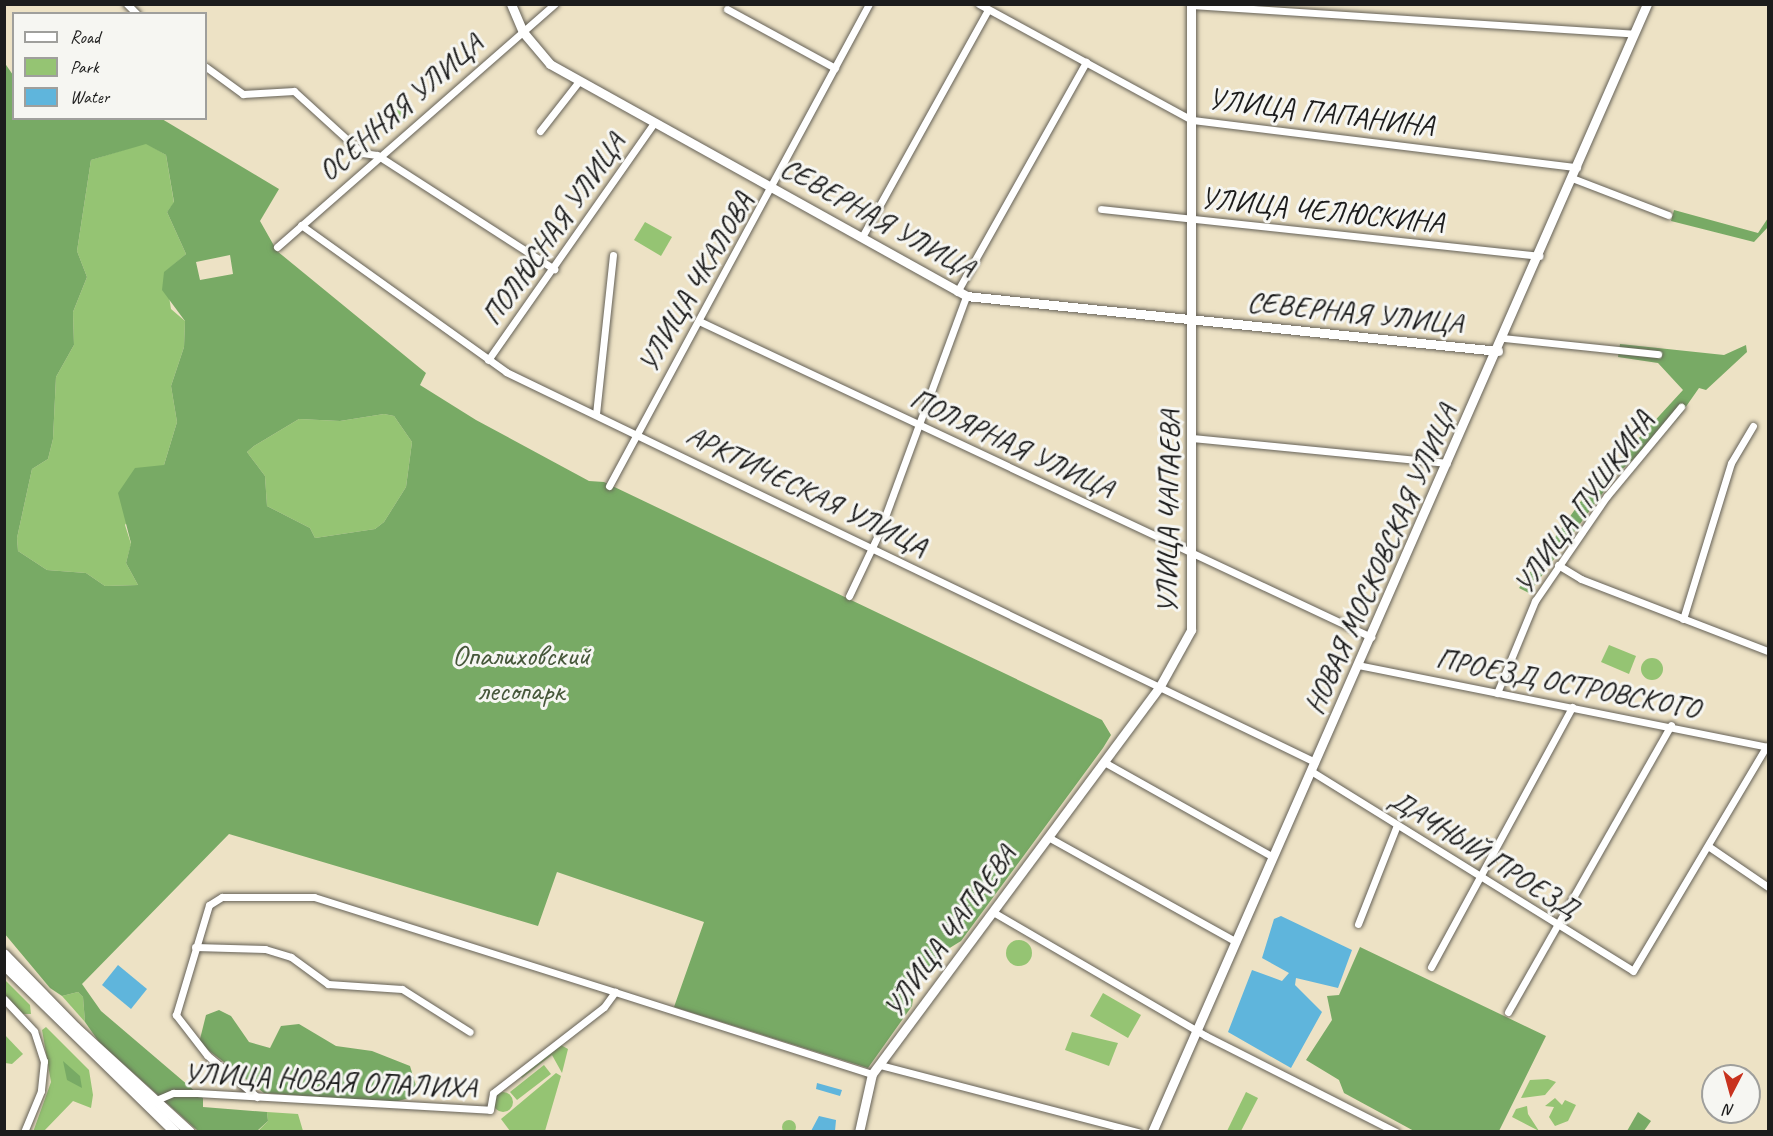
<!DOCTYPE html>
<html>
<head>
<meta charset="utf-8">
<style>
	body { margin:0 }
	#map { position:relative; width:1773px; height:1136px; overflow:hidden; background:#ede2c5; font-family:Caveat,sans-serif }
	div>[style] { position:absolute }
	[style*='--x'] { left:calc(var(--x)*1px); top:calc(var(--y)*1px); width:calc(var(--w)*1px); rotate:calc(var(--a)*1deg) }
	.green>* { inset:0; background:#95c473 }
	.round { border-radius:50% }
	.forest>* { inset:0; background:#78aa65 }
	.water>* { inset:0; background:#5fb5dc }
	.roads { filter:drop-shadow(0 0 2px #656157) drop-shadow(0 0 2px #656157) }
	.minor>* { height:7px; margin:-3.5px; padding:0 3.5px; transform-origin:3.5px; border-radius:3.5px; background:#fff }
	.tertiary>* { height:9px; margin:-4.5px; padding:0 4.5px; transform-origin:4.5px; border-radius:4.5px; background:#fff }
	.primary>* { height:10px; margin:-5px; padding:0 5px; transform-origin:5px; border-radius:5px; background:#fff }
	span { translate:-50% -50%; white-space:nowrap; text-align:center; line-height:1.15; -webkit-text-stroke:6px #f6f6f2; paint-order:stroke }
	.street-label { font-size:30px; color:#1c1c1c }
	.park-label { font-size:30px; color:#46573a }
	.frame { position:absolute; inset:0; border:6px solid #1c1c1c; pointer-events:none }
	.legend { position:absolute; left:12px; top:12px; width:195px; height:108px; box-sizing:border-box; background:#f6f6f2; border:2px solid #9f9f9c; margin:0; padding:8px 10px; list-style:none; font-size:18px; color:#1c1c1c }
	.legend li { display:flex; align-items:center; gap:12px; height:30px }
	.legend b { width:30px; border:2px solid #9f9f9c }
	.north { position:absolute; left:1701px; top:1064px; width:60px; height:60px; box-sizing:border-box; background:#f6f6f2; border:2px solid #9f9f9c; border-radius:50%; rotate:186deg; font-size:16px; font-weight:700; line-height:24px; text-align:center; color:#1c1c1c }
	.north::after { content:''; display:block; margin:auto; width:21px; height:27px; background:#c8321e; clip-path:polygon(50% 0,100% 100%,50% 72%,0 100%) }
</style>
</head>
<body>
<div id="map">
	<div class="green">
		<div class="round" style="left:393px;top:106px;width:16px;height:16px"></div>
		<div style="clip-path:polygon(146px 143px,166px 155px,174px 203px,167px 212px,186px 254px,165px 272px,171px 309px,185px 321px,184px 347px,171px 386px,177px 422px,164px 465px,125px 525px,131px 544px,126px 563px,138px 585px,105px 586px,86px 573px,47px 570px,18px 551px,17px 538px,32px 469px,48px 459px,53px 439px,56px 377px,74px 345px,73px 312px,87px 277px,77px 251px,91px 160px)"></div>
		<div style="clip-path:polygon(645px 222px,672px 237px,661px 256px,634px 240px)"></div>
		<div style="clip-path:polygon(384px 414px,394px 416px,412px 442px,406px 487px,384px 522px,375px 529px,315px 538px,310px 528px,267px 506px,265px 476px,247px 452px,254px 446px,299px 419px,340px 421px)"></div>
		<div style="clip-path:polygon(1609px 645px,1636px 656px,1629px 674px,1601px 662px)"></div>
		<div class="round" style="left:1641px;top:658px;width:22px;height:22px"></div>
		<div class="round" style="left:1006px;top:940px;width:26px;height:26px"></div>
		<div style="clip-path:polygon(4px 979px,30px 1005px,31px 1014px,23px 1014px,5px 995px)"></div>
		<div style="clip-path:polygon(78px 992px,83px 997px,85px 1022px,62px 996px)"></div>
		<div style="clip-path:polygon(1103px 993px,1141px 1015px,1128px 1038px,1090px 1016px)"></div>
		<div style="clip-path:polygon(46px 1027px,89px 1070px,93px 1095px,91px 1108px,73px 1101px,44px 1131px,33px 1132px,51px 1082px,42px 1030px)"></div>
		<div style="clip-path:polygon(1072px 1032px,1118px 1043px,1109px 1066px,1065px 1050px)"></div>
		<div style="clip-path:polygon(4px 1034px,23px 1054px,12px 1064px,5px 1063px)"></div>
		<div style="clip-path:polygon(559px 1044px,568px 1049px,562px 1073px,552px 1055px,522px 1078px,520px 1075px)"></div>
		<div style="clip-path:polygon(544px 1065px,551px 1074px,517px 1100px,510px 1092px)"></div>
		<div style="clip-path:polygon(556px 1073px,561px 1076px,545px 1131px,510px 1131px,501px 1119px)"></div>
		<div style="clip-path:polygon(1548px 1079px,1556px 1082px,1545px 1095px,1521px 1098px,1530px 1080px)"></div>
		<div style="clip-path:polygon(1246px 1092px,1258px 1098px,1241px 1131px,1227px 1131px)"></div>
		<div class="round" style="left:493px;top:1092px;width:20px;height:20px"></div>
		<div style="clip-path:polygon(1555px 1098px,1562px 1105px,1565px 1100px,1576px 1105px,1568px 1121px,1555px 1126px,1549px 1117px,1554px 1107px,1545px 1106px)"></div>
		<div style="clip-path:polygon(1527px 1106px,1528px 1114px,1539px 1131px,1512px 1117px,1516px 1109px)"></div>
		<div style="clip-path:polygon(267px 1112px,298px 1114px,303px 1131px,257px 1132px,268px 1121px)"></div>
		<div class="round" style="left:782px;top:1120px;width:14px;height:14px"></div>
	</div>
	<div class="forest">
		<div style="clip-path:polygon(evenodd,4px 62px,13px 75px,14px 118px,162px 119px,279px 189px,260px 221px,277px 251px,426px 373px,420px 385px,476px 420px,589px 481px,604px 482px,1102px 720px,1111px 735px,1103px 748px,961px 941px,940px 954px,915px 985px,912px 1006px,868px 1068px,674px 1007px,704px 922px,557px 872px,538px 926px,229px 834px,82px 984px,101px 1011px,203px 1098px,203px 1107px,267px 1112px,268px 1121px,257px 1131px,198px 1131px,99px 1042px,85px 1022px,83px 997px,78px 992px,62px 996px,50px 988px,4px 933px,4px 62px,146px 144px,166px 155px,174px 202px,167px 212px,186px 254px,164px 272px,162px 290px,185px 321px,184px 347px,171px 386px,177px 422px,164px 465px,135px 468px,118px 493px,131px 543px,126px 563px,138px 585px,105px 586px,86px 573px,47px 570px,18px 551px,17px 538px,32px 469px,48px 459px,53px 439px,56px 377px,74px 345px,73px 312px,87px 277px,77px 251px,91px 160px,146px 144px,4px 62px,230px 255px,233px 274px,200px 280px,196px 262px,230px 255px,4px 62px,384px 414px,394px 416px,412px 442px,406px 487px,384px 522px,375px 529px,315px 538px,310px 528px,267px 506px,265px 476px,247px 452px,254px 446px,299px 419px,340px 421px,384px 414px)"></div>
		<div style="clip-path:polygon(1674px 210px,1758px 233px,1768px 218px,1768px 227px,1754px 242px,1671px 221px)"></div>
		<div style="clip-path:polygon(1620px 344px,1724px 355px,1746px 345px,1747px 352px,1706px 390px,1699px 388px,1678px 418px,1616px 475px,1529px 593px,1519px 588px,1581px 501px,1683px 390px,1658px 363px,1618px 357px)"></div>
		<div style="clip-path:polygon(1360px 947px,1546px 1036px,1499px 1131px,1414px 1131px,1344px 1093px,1339px 1080px,1306px 1060px,1332px 1020px,1327px 996px,1339px 995px)"></div>
		<div style="clip-path:polygon(219px 1010px,231px 1016px,249px 1042px,270px 1048px,281px 1026px,299px 1024px,336px 1046px,372px 1051px,410px 1066px,417px 1089px,410px 1098px,394px 1102px,264px 1093px,199px 1043px,206px 1015px)"></div>
		<div style="clip-path:polygon(63px 1061px,80px 1076px,82px 1088px,67px 1080px)"></div>
		<div style="clip-path:polygon(1638px 1112px,1651px 1121px,1644px 1131px,1627px 1131px)"></div>
	</div>
	<div class="water">
		<div style="clip-path:polygon(1281px 916px,1352px 950px,1338px 988px,1296px 978px,1295px 985px,1322px 1012px,1291px 1068px,1228px 1032px,1252px 970px,1282px 981px,1289px 973px,1262px 958px,1274px 919px)"></div>
		<div style="clip-path:polygon(118px 965px,147px 989px,131px 1009px,102px 985px)"></div>
		<div style="clip-path:polygon(817px 1083px,842px 1090px,840px 1096px,816px 1089px)"></div>
		<div style="clip-path:polygon(819px 1116px,836px 1120px,835px 1131px,811px 1131px)"></div>
	</div>
	<div class="roads">
		<div class="minor">
			<div style="--x:127;--y:4;--w:14;--a:45"></div>
			<div style="--x:979;--y:4;--w:243;--a:28.6"></div>
			<div style="--x:1192;--y:120;--w:388;--a:7"></div>
			<div style="--x:1191;--y:5;--w:444;--a:3.7"></div>
			<div style="--x:727;--y:9;--w:123;--a:28.6"></div>
			<div style="--x:206;--y:67;--w:46;--a:36.1"></div>
			<div style="--x:243;--y:94;--w:51;--a:-3.4"></div>
			<div style="--x:294;--y:91;--w:92;--a:42.4"></div>
			<div style="--x:362;--y:153;--w:15;--a:8"></div>
			<div style="--x:377;--y:155;--w:211;--a:32.8"></div>
			<div style="--x:540;--y:131;--w:63;--a:-52"></div>
			<div style="--x:1572;--y:178;--w:103;--a:21.1"></div>
			<div style="--x:1101;--y:209;--w:441;--a:6.1"></div>
			<div style="--x:301;--y:225;--w:252;--a:35.6"></div>
			<div style="--x:506;--y:372;--w:898;--a:25.74"></div>
			<div style="--x:862;--y:237;--w:260;--a:-61"></div>
			<div style="--x:277;--y:247;--w:369;--a:-41.2"></div>
			<div style="--x:957;--y:292;--w:264;--a:-60.7"></div>
			<div style="--x:699;--y:321;--w:743;--a:25.18"></div>
			<div style="--x:1503;--y:338;--w:156;--a:5.9"></div>
			<div style="--x:488;--y:360;--w:289;--a:-55"></div>
			<div style="--x:596;--y:414;--w:160;--a:-83.9"></div>
			<div style="--x:1193;--y:438;--w:255;--a:5.6"></div>
			<div style="--x:609;--y:486;--w:548;--a:-61.66"></div>
			<div style="--x:1558;--y:565;--w:27;--a:31"></div>
			<div style="--x:1581;--y:579;--w:200;--a:21.1"></div>
			<div style="--x:849;--y:596;--w:70;--a:-64.5"></div>
			<div style="--x:879;--y:533;--w:252;--a:-69.8"></div>
			<div style="--x:1683;--y:619;--w:163;--a:-72.9"></div>
			<div style="--x:1731;--y:463;--w:43;--a:-59.3"></div>
			<div style="--x:1358;--y:665;--w:418;--a:11.3"></div>
			<div style="--x:1497;--y:693;--w:100;--a:-67.6"></div>
			<div style="--x:1535;--y:601;--w:127;--a:-55.6"></div>
			<div style="--x:1607;--y:496;--w:116;--a:-50.3"></div>
			<div style="--x:1104;--y:762;--w:194;--a:29.3"></div>
			<div style="--x:1311;--y:771;--w:379;--a:31.8"></div>
			<div style="--x:1633;--y:971;--w:261;--a:-59.3"></div>
			<div style="--x:1048;--y:837;--w:214;--a:29.1"></div>
			<div style="--x:1708;--y:846;--w:73;--a:34.3"></div>
			<div style="--x:993;--y:912;--w:246;--a:30.2"></div>
			<div style="--x:1206;--y:1036;--w:213;--a:26.8"></div>
			<div style="--x:1358;--y:924;--w:106;--a:-68.5"></div>
			<div style="--x:195;--y:947;--w:70;--a:1.6"></div>
			<div style="--x:265;--y:949;--w:27;--a:17"></div>
			<div style="--x:291;--y:957;--w:46;--a:36.1"></div>
			<div style="--x:328;--y:984;--w:74;--a:3.9"></div>
			<div style="--x:402;--y:989;--w:80;--a:32.3"></div>
			<div style="--x:1431;--y:967;--w:296;--a:-61.5"></div>
			<div style="--x:4;--y:999;--w:44;--a:46.8"></div>
			<div style="--x:34;--y:1031;--w:32;--a:72"></div>
			<div style="--x:44;--y:1061;--w:30;--a:96"></div>
			<div style="--x:41;--y:1091;--w:44;--a:112.5"></div>
			<div style="--x:1508;--y:1012;--w:330;--a:-60.4"></div>
			<div style="--x:880;--y:1065;--w:267;--a:14.6"></div>
			<div style="--x:257;--y:1097;--w:65;--a:-140"></div>
			<div style="--x:207;--y:1055;--w:51;--a:-127.8"></div>
			<div style="--x:176;--y:1015;--w:115;--a:-73.3"></div>
			<div style="--x:209;--y:905;--w:15;--a:-32"></div>
			<div style="--x:222;--y:897;--w:92;--a:0"></div>
			<div style="--x:314;--y:897;--w:316;--a:17.5"></div>
			<div style="--x:154;--y:1101;--w:21;--a:-23"></div>
			<div style="--x:173;--y:1093;--w:24;--a:0"></div>
			<div style="--x:197;--y:1093;--w:293;--a:3.3"></div>
			<div style="--x:490;--y:1110;--w:17;--a:-80"></div>
			<div style="--x:493;--y:1093;--w:140;--a:-37.8"></div>
			<div style="--x:604;--y:1007;--w:19;--a:-54"></div>
			<div style="--x:615;--y:992;--w:270;--a:17.7"></div>
		</div>
		<div class="tertiary">
			<div style="--x:511;--y:4;--w:30;--a:67"></div>
			<div style="--x:523;--y:32;--w:42;--a:49.8"></div>
			<div style="--x:550;--y:64;--w:476;--a:29.1"></div>
			<div style="--x:966;--y:296;--w:535;--a:5.9"></div>
			<div style="--x:859;--y:1132;--w:59;--a:-77.4"></div>
			<div style="--x:872;--y:1074;--w:483;--a:-53.4"></div>
			<div style="--x:1160;--y:686;--w:64;--a:-61"></div>
			<div style="--x:1191;--y:630;--w:626;--a:-90"></div>
			<div style="--x:1152;--y:1132;--w:1232;--a:-66.31"></div>
		</div>
		<div class="primary">
			<div style="--x:4;--y:954;--w:103;--a:45.8"></div>
			<div style="--x:76;--y:1028;--w:154;--a:42.4"></div>
			<div style="--x:4;--y:965;--w:239;--a:44.3"></div>
		</div>
	</div>
	<div class="street-label">
		<span style="left:400px;top:107px;rotate:-41deg">ОСЕННЯЯ УЛИЦА</span>
		<span style="left:1321px;top:112px;rotate:7deg">УЛИЦА ПАПАНИНА</span>
		<span style="left:1322px;top:210px;rotate:6deg">УЛИЦА ЧЕЛЮСКИНА</span>
		<span style="left:878px;top:217px;rotate:29deg">СЕВЕРНАЯ УЛИЦА</span>
		<span style="left:553px;top:229px;rotate:-55deg">ПОЛЮСНАЯ УЛИЦА</span>
		<span style="left:695px;top:282px;rotate:-60deg">УЛИЦА ЧКАЛОВА</span>
		<span style="left:1355px;top:312px;rotate:6deg">СЕВЕРНАЯ УЛИЦА</span>
		<span style="left:1012px;top:443px;rotate:25deg">ПОЛЯРНАЯ УЛИЦА</span>
		<span style="left:807px;top:490px;rotate:26deg">АРКТИЧЕСКАЯ УЛИЦА</span>
		<span style="left:1583px;top:502px;rotate:-54deg">УЛИЦА ПУШКИНА</span>
		<span style="left:1168px;top:512px;rotate:-89deg">УЛИЦА ЧАПАЕВА</span>
		<span style="left:1380px;top:559px;rotate:-66deg">НОВАЯ МОСКОВСКАЯ УЛИЦА</span>
		<span style="left:1568px;top:683px;rotate:11deg">ПРОЕЗД ОСТРОВСКОГО</span>
		<span style="left:1484px;top:853px;rotate:32deg">ДАЧНЫЙ ПРОЕЗД</span>
		<span style="left:949px;top:931px;rotate:-54deg">УЛИЦА ЧАПАЕВА</span>
		<span style="left:330px;top:1080px;rotate:3deg">УЛИЦА НОВАЯ ОПАЛИХА</span>
	</div>
	<div class="park-label">
		<span style="left:521px;top:672px">Опалиховский<br>лесопарк</span>
	</div>
	<div class="frame"></div>
	<ul class="legend">
	<li><b style="height:8px;background:#fff"></b>Road</li>
	<li><b style="height:16px;background:#95c473"></b>Park</li>
	<li><b style="height:16px;background:#5fb5dc"></b>Water</li>
	</ul>
	<div class="north">N</div>
</div>
</body>
</html>
